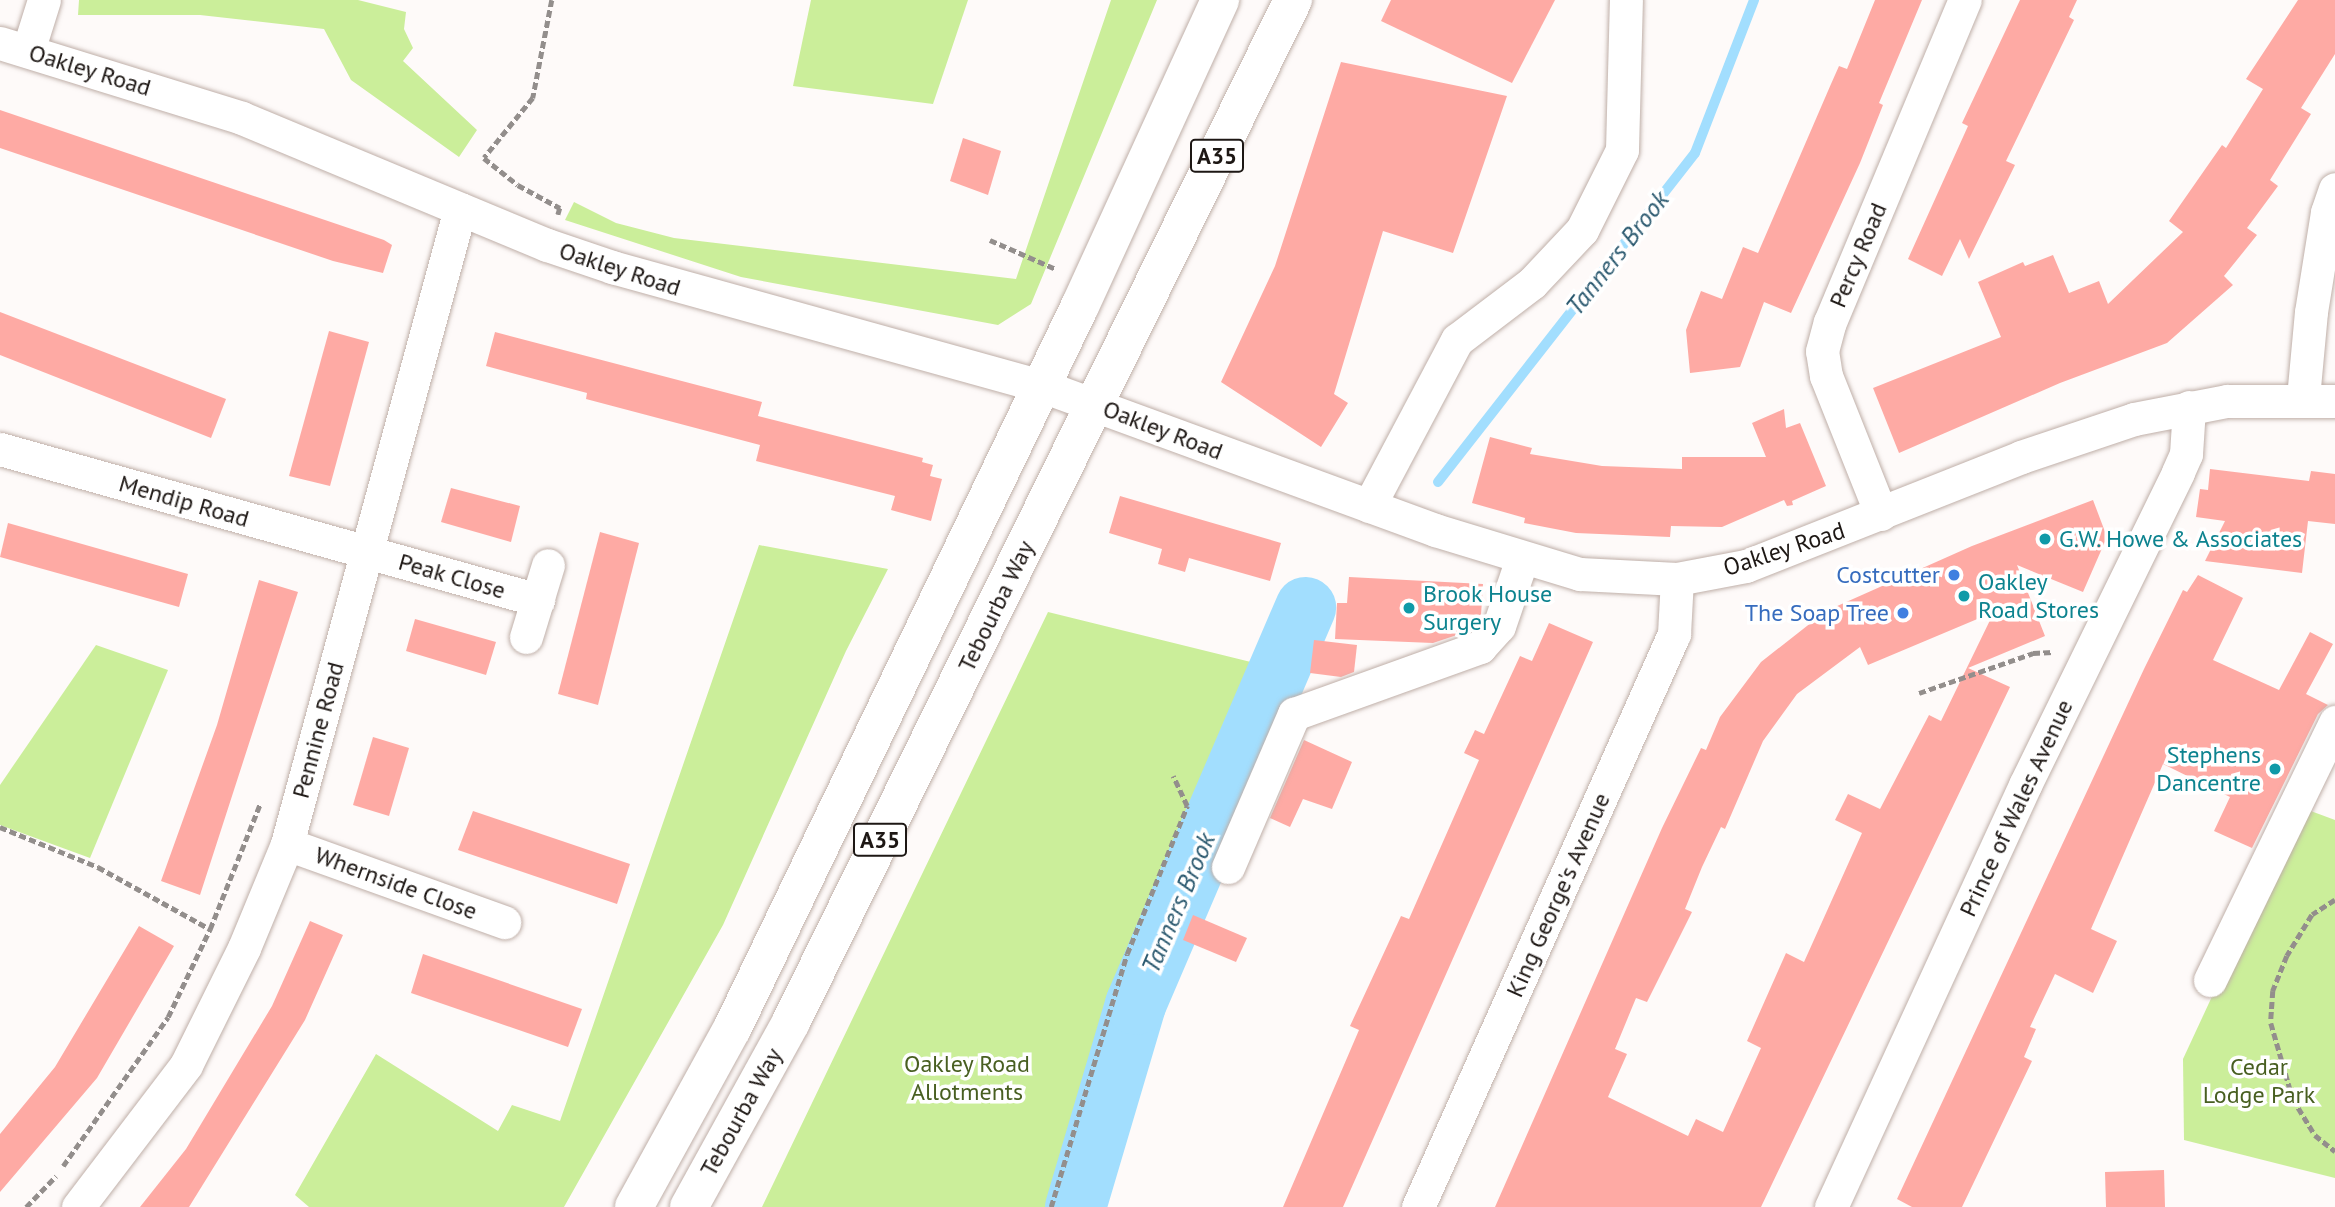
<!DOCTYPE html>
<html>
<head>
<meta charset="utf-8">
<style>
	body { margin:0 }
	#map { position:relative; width:2335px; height:1207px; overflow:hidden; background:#fefaf9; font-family:"PT Sans",sans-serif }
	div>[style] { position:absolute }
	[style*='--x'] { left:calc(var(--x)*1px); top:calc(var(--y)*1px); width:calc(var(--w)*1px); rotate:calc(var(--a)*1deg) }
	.green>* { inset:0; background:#cbee9a }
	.stream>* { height:10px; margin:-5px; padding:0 5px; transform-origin:5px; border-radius:5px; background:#a2defe }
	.river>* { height:61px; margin:-30.5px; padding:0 30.5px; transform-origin:30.5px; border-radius:30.5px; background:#a2defe }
	.building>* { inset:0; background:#feaaa4 }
	.path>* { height:4.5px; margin-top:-2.25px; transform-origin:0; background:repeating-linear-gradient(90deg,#938e8c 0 7px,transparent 0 10.5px) }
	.roads { filter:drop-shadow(0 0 2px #bfafa8) drop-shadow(0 0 2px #bfafa8) }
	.minor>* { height:33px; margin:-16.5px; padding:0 16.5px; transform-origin:16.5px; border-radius:16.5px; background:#fff }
	.major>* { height:38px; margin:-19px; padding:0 19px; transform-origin:19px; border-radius:19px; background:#fff }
	.dots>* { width:19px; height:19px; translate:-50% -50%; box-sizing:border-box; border:4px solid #fff; border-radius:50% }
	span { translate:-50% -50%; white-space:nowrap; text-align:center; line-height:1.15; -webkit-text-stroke:7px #fff; paint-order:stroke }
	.shield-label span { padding:2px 5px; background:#fff; border:2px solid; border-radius:5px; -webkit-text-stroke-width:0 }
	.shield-label { font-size:23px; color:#1d1714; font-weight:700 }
	.street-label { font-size:24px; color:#1d1714 }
	.culture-label { font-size:24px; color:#0d838f }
	.left { translate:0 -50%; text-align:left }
	.right { translate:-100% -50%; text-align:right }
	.shop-label { font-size:24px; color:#366cbe }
	.park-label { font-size:24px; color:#485f21 }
	.water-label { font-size:26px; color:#2c5a70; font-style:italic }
</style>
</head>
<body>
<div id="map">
	<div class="green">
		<div style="clip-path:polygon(79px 0,358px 0,406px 12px,404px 29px,413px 48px,403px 61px,477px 130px,459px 157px,351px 80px,324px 29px,200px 15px,78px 15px)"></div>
		<div style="clip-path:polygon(811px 0,968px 0,933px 104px,793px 86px)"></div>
		<div style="clip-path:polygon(1111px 0,1157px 0,1031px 304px,998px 325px,741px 277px,565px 220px,574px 202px,616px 223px,674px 238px,1016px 279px)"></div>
		<div style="clip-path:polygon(759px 545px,888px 569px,846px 651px,723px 925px,564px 1207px,309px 1207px,295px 1195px,376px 1054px,498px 1131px,512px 1105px,560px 1121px)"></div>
		<div style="clip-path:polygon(1048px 612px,1263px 665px,1124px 1001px,1063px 1207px,762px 1207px)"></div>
		<div style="clip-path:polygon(96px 645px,168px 670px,90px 858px,0 825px,0 785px)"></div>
		<div style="clip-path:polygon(2300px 807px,2335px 820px,2335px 1178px,2184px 1140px,2183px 1059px)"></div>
	</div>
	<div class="stream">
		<div style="--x:1438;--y:482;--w:417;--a:-52"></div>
		<div style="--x:1695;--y:153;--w:164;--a:-68.9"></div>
	</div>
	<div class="river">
		<div style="--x:1075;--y:1207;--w:212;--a:-73.5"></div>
		<div style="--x:1135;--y:1004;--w:432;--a:-66.8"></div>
	</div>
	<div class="building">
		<div style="clip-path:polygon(1391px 0,1555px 0,1512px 83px,1381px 21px)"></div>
		<div style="clip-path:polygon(1875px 0,1922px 0,1879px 103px,1883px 105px,1860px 163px,1791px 313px,1764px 302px,1740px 367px,1690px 373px,1686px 330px,1701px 291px,1722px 299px,1743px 247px,1758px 253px,1831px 84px,1839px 66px,1847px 69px)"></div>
		<div style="clip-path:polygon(2020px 0,2077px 0,2069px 17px,2074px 20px,2006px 161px,2015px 165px,1969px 259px,1960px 239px,1942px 276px,1908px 259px,1968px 126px,1962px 123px)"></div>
		<div style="clip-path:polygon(2298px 0,2335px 0,2335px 54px,2301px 108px,2311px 114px,2270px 180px,2278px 186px,2247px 228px,2257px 235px,2224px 276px,2233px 285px,2167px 343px,2060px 383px,1899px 453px,1873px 388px,2001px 337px,1978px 282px,2023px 262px,2025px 266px,2053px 255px,2069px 293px,2099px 281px,2108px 304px,2183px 232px,2169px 221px,2222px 145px,2226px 148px,2263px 89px,2246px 79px)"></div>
		<div style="clip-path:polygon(1341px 62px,1507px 96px,1453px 253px,1383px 231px,1334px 394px,1348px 403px,1321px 447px,1221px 382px,1275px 266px)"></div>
		<div style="clip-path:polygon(0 110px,384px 240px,392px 245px,383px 273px,333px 261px,0 148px)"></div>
		<div style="clip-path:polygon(963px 138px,1001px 151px,988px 195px,950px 181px)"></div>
		<div style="clip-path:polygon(0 312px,226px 399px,211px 438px,0 355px)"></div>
		<div style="clip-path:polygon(329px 331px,369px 342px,330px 486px,289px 476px)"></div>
		<div style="clip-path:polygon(495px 332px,762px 402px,758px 416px,923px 458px,922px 462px,933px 465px,930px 476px,942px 479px,931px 521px,891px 510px,895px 496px,756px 461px,760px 445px,586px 399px,587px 393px,486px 366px)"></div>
		<div style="clip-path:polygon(1784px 409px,1786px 428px,1800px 423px,1826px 486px,1792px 501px,1793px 505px,1787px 506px,1784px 500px,1722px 527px,1671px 526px,1670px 537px,1576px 533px,1524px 523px,1525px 518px,1472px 503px,1490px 437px,1532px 448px,1530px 454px,1602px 466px,1682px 469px,1682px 457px,1766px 457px,1752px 423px)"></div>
		<div style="clip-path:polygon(2210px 469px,2309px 481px,2311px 471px,2335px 474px,2335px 524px,2308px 521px,2302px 573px,2205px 561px,2225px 521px,2196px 517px,2200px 489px,2208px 490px)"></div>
		<div style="clip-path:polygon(451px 488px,520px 506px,511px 542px,441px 522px)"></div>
		<div style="clip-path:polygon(1120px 496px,1281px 543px,1270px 581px,1189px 558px,1185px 572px,1158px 564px,1162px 549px,1109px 533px)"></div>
		<div style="clip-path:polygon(evenodd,2093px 500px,2107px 537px,2083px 592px,2017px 565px,2045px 636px,1968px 668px,2010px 687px,1761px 1207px,1495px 1207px,1662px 828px,1701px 748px,1706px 750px,1720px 717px,1761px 662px,1826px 611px,1972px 546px,2093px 500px,1994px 612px,1941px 721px,1929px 715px,1880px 809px,1848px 794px,1835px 820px,1862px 833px,1804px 962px,1786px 953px,1747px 1041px,1761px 1048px,1723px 1132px,1696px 1119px,1688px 1136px,1608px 1097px,1627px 1054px,1615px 1049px,1636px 998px,1647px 1002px,1692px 912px,1685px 909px,1702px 867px,1721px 827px,1725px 829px,1763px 741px,1797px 694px,1860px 647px,1868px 665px,1994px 612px)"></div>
		<div style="clip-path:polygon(8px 523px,188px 574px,179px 607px,0 557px)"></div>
		<div style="clip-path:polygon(600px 532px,639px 543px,598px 705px,558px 694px)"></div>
		<div style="clip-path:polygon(2198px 575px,2243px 598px,2213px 660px,2279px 690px,2310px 632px,2333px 644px,2306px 694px,2328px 705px,2318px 714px,2252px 848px,2214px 831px,2230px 797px,2163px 764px,2091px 929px,2117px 941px,2093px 993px,2055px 974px,2030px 1027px,2036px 1029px,2024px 1057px,2032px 1061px,1962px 1207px,1912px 1207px,1897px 1199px,2144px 669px,2183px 590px,2187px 592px)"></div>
		<div style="clip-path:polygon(1349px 577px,1483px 584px,1481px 615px,1461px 614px,1460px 634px,1433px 643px,1335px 639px,1337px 603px,1347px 603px)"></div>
		<div style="clip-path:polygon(259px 580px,298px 592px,200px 895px,161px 881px,217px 725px)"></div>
		<div style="clip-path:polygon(415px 619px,496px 642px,486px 675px,406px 651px)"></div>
		<div style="clip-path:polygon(1549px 623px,1593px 642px,1343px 1207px,1283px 1207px,1359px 1030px,1350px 1026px,1401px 916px,1409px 919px,1479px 760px,1464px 753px,1475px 730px,1484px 734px,1520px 656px,1532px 661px)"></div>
		<div style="clip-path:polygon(1314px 640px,1357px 645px,1354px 672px,1341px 677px,1310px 673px)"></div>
		<div style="clip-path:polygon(373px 737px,409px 748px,389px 816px,353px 805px)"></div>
		<div style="clip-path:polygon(1304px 740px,1352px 762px,1332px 809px,1303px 799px,1290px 827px,1270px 818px)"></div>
		<div style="clip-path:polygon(473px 811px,630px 864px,617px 904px,458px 850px)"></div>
		<div style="clip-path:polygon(1193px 915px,1247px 938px,1236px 962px,1183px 940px)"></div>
		<div style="clip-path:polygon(310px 921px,343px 935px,305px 1020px,189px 1207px,140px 1207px,186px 1149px,272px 1006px)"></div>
		<div style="clip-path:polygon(139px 926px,174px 946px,97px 1078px,0 1192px,0 1134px,55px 1067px)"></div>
		<div style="clip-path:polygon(423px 954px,582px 1009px,568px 1047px,411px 993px)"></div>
		<div style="clip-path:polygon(2164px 1170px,2165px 1207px,2106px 1207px,2105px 1172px)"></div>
	</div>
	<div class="path">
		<div style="--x:552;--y:0;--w:100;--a:101"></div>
		<div style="--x:533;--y:98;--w:77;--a:129.2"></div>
		<div style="--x:484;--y:158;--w:43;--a:38.5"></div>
		<div style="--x:518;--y:185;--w:48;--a:28.7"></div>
		<div style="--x:560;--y:208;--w:7;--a:106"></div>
		<div style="--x:990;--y:240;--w:72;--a:23.7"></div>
		<div style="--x:1919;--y:693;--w:121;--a:-19.3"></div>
		<div style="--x:2033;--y:653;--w:20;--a:-3"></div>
		<div style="--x:0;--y:827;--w:106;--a:22.2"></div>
		<div style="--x:98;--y:867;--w:128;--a:29"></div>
		<div style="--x:2335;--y:900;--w:27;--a:147"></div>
		<div style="--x:2312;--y:915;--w:48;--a:121.4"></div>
		<div style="--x:2287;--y:956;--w:38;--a:112"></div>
		<div style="--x:2273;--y:991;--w:32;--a:94"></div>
		<div style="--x:2271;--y:1023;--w:79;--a:73.9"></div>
		<div style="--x:2293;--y:1099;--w:42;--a:58.6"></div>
		<div style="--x:2315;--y:1135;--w:26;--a:39"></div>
		<div style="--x:63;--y:1166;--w:182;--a:-54.8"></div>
		<div style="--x:168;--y:1017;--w:98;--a:-64.5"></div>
		<div style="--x:210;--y:929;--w:135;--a:-68.2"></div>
		<div style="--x:26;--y:1207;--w:43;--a:-45.9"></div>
		<div style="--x:1051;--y:1207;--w:264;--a:-73.3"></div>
		<div style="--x:1127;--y:954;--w:160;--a:-67.9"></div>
		<div style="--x:1187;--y:806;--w:33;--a:-115"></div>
	</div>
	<div class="roads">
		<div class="minor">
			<div style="--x:0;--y:43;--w:253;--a:17.2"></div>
			<div style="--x:242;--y:118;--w:330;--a:22.6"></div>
			<div style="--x:547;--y:245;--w:69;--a:18.7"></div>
			<div style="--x:612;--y:267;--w:446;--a:15.5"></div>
			<div style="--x:1042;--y:386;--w:419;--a:20.1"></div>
			<div style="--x:1435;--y:530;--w:152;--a:16.9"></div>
			<div style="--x:1580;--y:574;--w:97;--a:3"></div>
			<div style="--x:1677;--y:579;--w:70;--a:-10.7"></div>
			<div style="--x:1746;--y:566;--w:296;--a:-21.6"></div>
			<div style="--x:2021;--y:457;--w:119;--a:-18.6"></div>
			<div style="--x:2134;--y:419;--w:95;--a:-11"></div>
			<div style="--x:2227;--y:401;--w:108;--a:0"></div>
			<div style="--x:28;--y:51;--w:53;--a:-72.6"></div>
			<div style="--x:2303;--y:398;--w:86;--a:-84.7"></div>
			<div style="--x:2311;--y:312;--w:101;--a:-80.9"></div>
			<div style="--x:2327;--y:212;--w:24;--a:-71"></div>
			<div style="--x:0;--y:449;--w:559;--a:15.68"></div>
			<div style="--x:1369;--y:506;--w:188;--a:-62.1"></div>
			<div style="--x:1457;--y:340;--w:94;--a:-37.2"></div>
			<div style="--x:1532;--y:283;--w:73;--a:-46.7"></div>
			<div style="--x:1582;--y:230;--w:89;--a:-63.4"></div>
			<div style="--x:1622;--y:150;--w:150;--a:-88.5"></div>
			<div style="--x:1881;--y:514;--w:149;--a:-111.7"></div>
			<div style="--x:1826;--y:376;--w:25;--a:-99"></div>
			<div style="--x:1822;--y:351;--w:30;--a:-75"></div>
			<div style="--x:1830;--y:322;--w:349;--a:-67.3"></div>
			<div style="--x:526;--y:637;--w:75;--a:-73"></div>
			<div style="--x:287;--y:844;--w:231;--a:19.8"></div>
			<div style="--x:1228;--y:867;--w:167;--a:-66.7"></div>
			<div style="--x:1294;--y:714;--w:198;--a:-19.8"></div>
			<div style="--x:1480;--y:647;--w:28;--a:-48"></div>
			<div style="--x:1499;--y:626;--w:71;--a:-71.1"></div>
			<div style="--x:2210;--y:980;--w:287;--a:-64.1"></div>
			<div style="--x:78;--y:1207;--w:178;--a:-52.7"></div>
			<div style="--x:186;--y:1065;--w:131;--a:-63.6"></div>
			<div style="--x:244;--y:948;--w:113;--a:-67.5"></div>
			<div style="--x:287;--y:844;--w:658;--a:-74.76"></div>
			<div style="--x:1418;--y:1207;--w:628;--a:-65.93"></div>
			<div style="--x:1674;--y:634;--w:55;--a:-86.9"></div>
			<div style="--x:1831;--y:1207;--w:464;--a:-65.3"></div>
			<div style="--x:2025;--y:785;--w:348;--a:-63.9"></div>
			<div style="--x:2178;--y:472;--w:20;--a:-66"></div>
			<div style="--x:2186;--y:454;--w:47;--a:-86.3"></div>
		</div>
		<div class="major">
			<div style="--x:634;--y:1207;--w:203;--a:-61.2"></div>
			<div style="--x:732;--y:1029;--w:802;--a:-64.3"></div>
			<div style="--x:1080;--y:306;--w:337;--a:-65.4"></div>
			<div style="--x:689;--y:1207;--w:211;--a:-61.1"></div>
			<div style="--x:791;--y:1022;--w:1139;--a:-63.84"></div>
		</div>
	</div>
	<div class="dots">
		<div style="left:2045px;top:539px;background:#0f9aa8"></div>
		<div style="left:1954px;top:575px;background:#3f7fe0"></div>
		<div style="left:1964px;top:596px;background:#0f9aa8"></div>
		<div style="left:1409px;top:608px;background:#0f9aa8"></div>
		<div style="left:1903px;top:613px;background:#3f7fe0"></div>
		<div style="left:2275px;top:769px;background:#0f9aa8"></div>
	</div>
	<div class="shield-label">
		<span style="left:1217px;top:156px">A35</span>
		<span style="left:880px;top:840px">A35</span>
	</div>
	<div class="street-label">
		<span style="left:90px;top:70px;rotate:17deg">Oakley Road</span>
		<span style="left:1858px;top:255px;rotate:-67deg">Percy Road</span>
		<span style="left:620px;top:269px;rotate:18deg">Oakley Road</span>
		<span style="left:1163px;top:430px;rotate:21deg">Oakley Road</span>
		<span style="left:184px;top:501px;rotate:16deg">Mendip Road</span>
		<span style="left:1784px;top:549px;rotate:-18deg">Oakley Road</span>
		<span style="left:452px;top:576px;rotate:16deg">Peak Close</span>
		<span style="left:996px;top:606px;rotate:-64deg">Tebourba Way</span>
		<span style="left:318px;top:730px;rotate:-75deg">Pennine Road</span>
		<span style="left:2016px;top:808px;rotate:-65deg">Prince of Wales Avenue</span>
		<span style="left:396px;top:883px;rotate:20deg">Whernside Close</span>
		<span style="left:1558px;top:895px;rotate:-66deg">King George's Avenue</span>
		<span style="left:741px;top:1112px;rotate:-61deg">Tebourba Way</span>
	</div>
	<div class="culture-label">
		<span class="left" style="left:2059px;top:539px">G.W. Howe &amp; Associates</span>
		<span class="left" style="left:1978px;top:596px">Oakley<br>Road Stores</span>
		<span class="left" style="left:1423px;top:608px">Brook House<br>Surgery</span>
		<span class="right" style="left:2261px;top:769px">Stephens<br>Dancentre</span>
	</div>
	<div class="shop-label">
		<span class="right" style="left:1940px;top:575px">Costcutter</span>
		<span class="right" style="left:1889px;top:613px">The Soap Tree</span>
	</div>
	<div class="park-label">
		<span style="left:967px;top:1078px">Oakley Road<br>Allotments</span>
		<span style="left:2259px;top:1081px">Cedar<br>Lodge Park</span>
	</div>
	<div class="water-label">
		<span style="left:1617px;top:253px;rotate:-52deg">Tanners Brook</span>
		<span style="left:1178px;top:903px;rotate:-67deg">Tanners Brook</span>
	</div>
</div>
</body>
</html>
